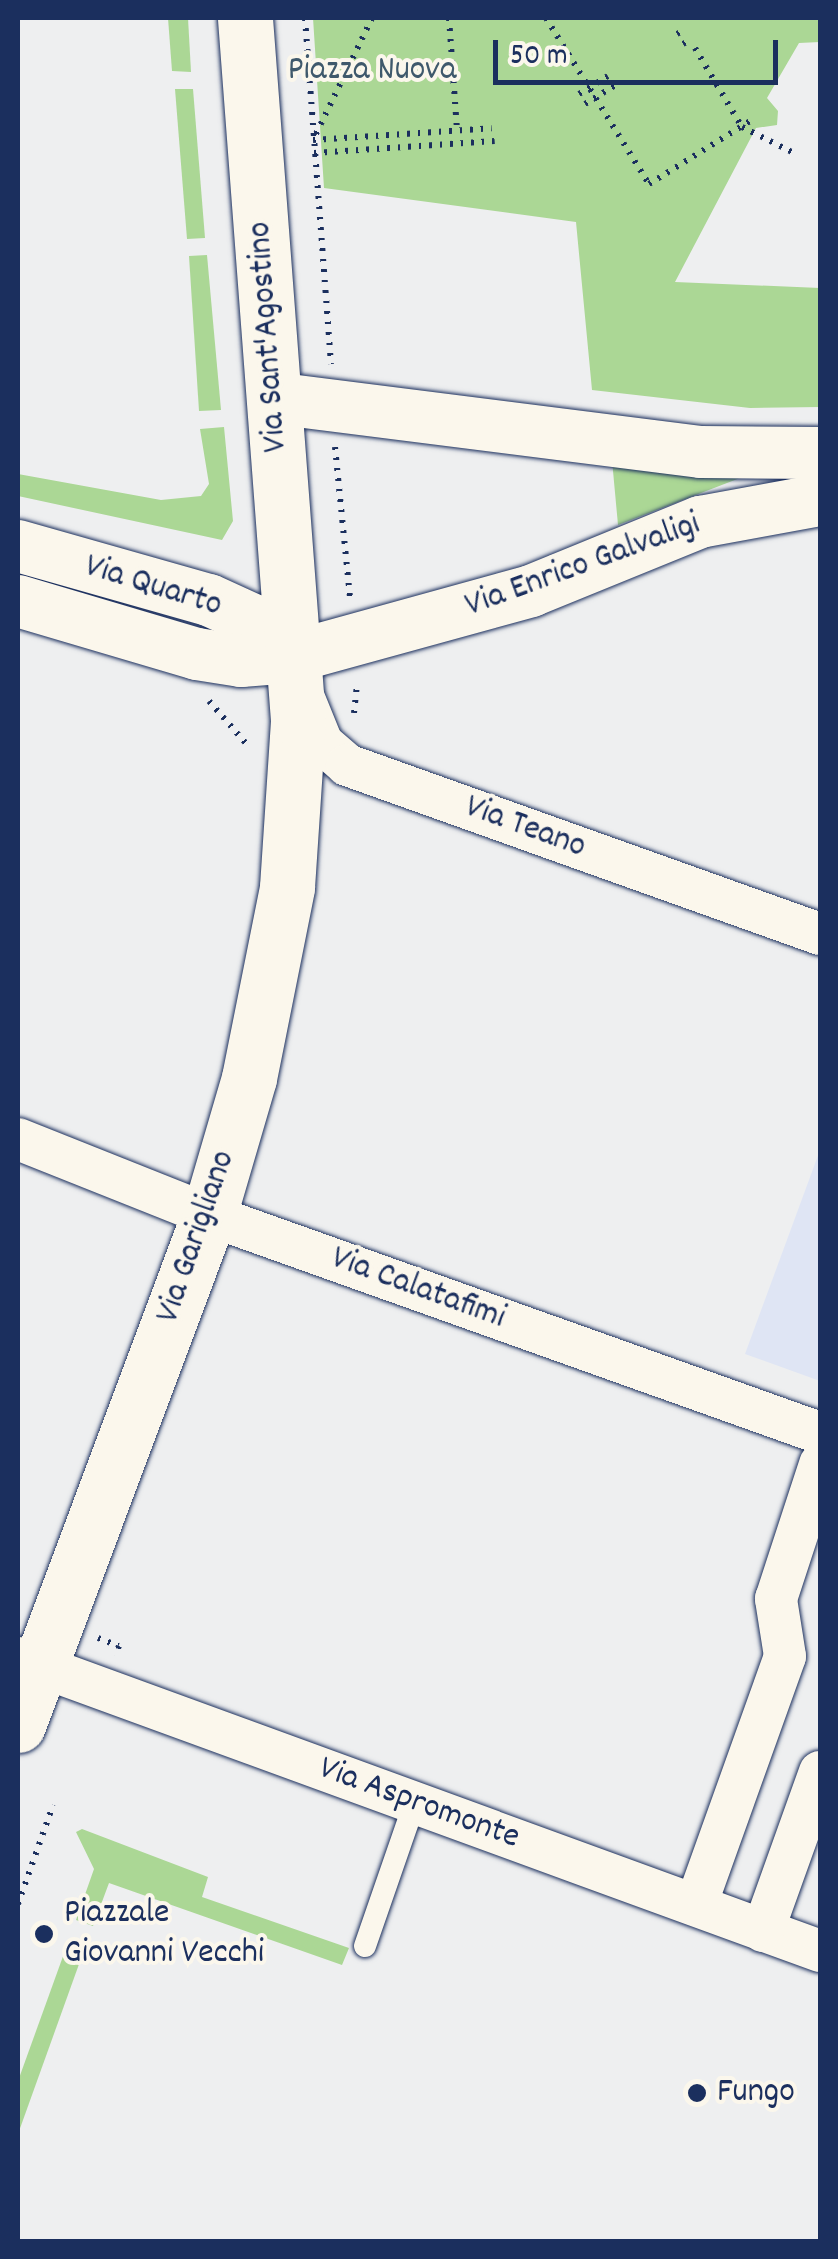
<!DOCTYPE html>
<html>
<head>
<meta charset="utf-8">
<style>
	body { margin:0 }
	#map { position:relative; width:838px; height:2259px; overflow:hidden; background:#eeeff0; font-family:Dekko,sans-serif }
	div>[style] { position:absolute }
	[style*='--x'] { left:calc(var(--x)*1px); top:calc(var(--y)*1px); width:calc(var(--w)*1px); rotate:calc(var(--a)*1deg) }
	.built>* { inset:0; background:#dfe5f4 }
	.green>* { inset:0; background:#abd795 }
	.path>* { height:6px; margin-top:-3px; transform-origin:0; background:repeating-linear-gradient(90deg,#1b2f5e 0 2.5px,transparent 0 10.5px) }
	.roads { filter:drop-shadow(0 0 2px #1b2f5e) drop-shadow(0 0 2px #1b2f5e) }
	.service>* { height:22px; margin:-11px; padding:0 11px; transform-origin:11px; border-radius:11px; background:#fbf7ec }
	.minor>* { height:42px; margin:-21px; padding:0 21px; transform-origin:21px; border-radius:21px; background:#fbf7ec }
	.tertiary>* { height:52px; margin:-26px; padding:0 26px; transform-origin:26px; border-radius:26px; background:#fbf7ec }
	.secondary>* { height:55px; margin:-27.5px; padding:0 27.5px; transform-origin:27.5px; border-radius:27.5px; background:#fbf7ec }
	.dots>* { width:28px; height:28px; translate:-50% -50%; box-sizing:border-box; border:5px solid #fbf7ec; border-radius:50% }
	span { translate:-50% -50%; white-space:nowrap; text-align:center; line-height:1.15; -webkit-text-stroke:8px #fbf7ec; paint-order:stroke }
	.park-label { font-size:35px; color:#3f596c }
	.street-label { font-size:35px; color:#1b2f5e }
	.poi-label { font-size:35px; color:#1b2f5e }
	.left { translate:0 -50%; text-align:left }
	.frame { position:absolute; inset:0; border:20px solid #1b2f5e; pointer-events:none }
	.scale { position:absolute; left:493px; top:40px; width:285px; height:45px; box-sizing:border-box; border:5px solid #1b2f5e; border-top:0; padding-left:12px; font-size:30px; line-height:35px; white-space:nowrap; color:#1b2f5e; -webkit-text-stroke:8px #fbf7ec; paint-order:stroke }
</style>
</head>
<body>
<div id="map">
	<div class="built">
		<div style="clip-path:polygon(820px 1150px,820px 1381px,745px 1354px)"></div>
	</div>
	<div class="green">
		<div style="clip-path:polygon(168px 18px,188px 18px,191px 72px,172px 71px)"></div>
		<div style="clip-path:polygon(313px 18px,820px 18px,820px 42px,799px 43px,767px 98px,778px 111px,777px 125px,756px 128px,675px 282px,820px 288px,820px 407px,750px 408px,592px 390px,576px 222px,324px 188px)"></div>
		<div style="clip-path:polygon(175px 89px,193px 89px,205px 238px,187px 239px)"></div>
		<div style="clip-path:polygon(207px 255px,221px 410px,199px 411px,189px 256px)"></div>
		<div style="clip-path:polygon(224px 427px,233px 521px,222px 540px,18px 496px,18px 474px,161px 500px,201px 496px,209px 484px,200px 429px)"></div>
		<div style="clip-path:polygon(612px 460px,740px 478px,618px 525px)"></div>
		<div style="clip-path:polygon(82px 1829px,208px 1877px,202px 1897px,349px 1948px,342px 1965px,109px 1883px,93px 1926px,76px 1920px,94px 1869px,76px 1832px)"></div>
		<div style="clip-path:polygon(66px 1948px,83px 1953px,18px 2134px,18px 2081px)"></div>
	</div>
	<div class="path">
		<div style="--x:305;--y:18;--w:347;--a:85.7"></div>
		<div style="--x:372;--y:18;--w:136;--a:115.8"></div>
		<div style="--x:313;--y:140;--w:179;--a:-3.8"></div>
		<div style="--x:449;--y:18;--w:112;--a:85.9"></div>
		<div style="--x:546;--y:18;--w:195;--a:58.2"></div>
		<div style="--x:649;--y:184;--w:121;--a:-31.9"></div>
		<div style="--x:677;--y:34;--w:8;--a:-30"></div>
		<div style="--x:683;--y:44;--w:8;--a:-30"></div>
		<div style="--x:695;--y:48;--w:92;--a:59.3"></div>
		<div style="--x:742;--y:127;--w:56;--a:26.6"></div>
		<div style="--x:579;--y:94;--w:34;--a:-32"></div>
		<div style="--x:585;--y:104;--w:36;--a:-32"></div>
		<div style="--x:314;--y:153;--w:181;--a:-3.8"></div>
		<div style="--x:335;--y:447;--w:152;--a:84.3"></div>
		<div style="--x:209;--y:701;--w:62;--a:48.9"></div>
		<div style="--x:354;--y:713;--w:28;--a:-84"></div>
		<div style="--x:98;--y:1638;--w:22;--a:21"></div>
		<div style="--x:119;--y:1646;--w:10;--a:114"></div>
		<div style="--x:18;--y:1904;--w:105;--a:-70.5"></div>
	</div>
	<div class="roads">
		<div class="service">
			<div style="--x:365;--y:1946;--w:152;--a:-70.9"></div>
		</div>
		<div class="minor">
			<div style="--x:301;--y:691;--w:56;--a:68"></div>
			<div style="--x:322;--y:743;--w:33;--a:41"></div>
			<div style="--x:347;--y:765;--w:502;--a:19.66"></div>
			<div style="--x:18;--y:1139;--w:206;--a:21.7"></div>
			<div style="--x:209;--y:1215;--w:649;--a:19.64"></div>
			<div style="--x:18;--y:1658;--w:854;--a:20.07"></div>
			<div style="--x:696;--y:1905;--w:264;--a:-70.3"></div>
			<div style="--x:785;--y:1656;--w:58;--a:-99"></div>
			<div style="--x:776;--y:1599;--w:142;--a:-71.9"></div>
			<div style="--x:763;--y:1931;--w:169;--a:-70.3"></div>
		</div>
		<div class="tertiary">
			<div style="--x:273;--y:398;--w:431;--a:7.2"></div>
			<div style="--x:701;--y:452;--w:119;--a:0.5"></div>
			<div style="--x:18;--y:546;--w:198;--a:15.8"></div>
			<div style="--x:209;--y:600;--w:48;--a:24.4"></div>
			<div style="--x:253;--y:620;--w:54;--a:43.5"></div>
			<div style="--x:18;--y:601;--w:187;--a:16.5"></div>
			<div style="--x:197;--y:654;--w:45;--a:9"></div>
			<div style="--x:241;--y:661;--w:51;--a:-4.5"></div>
			<div style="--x:292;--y:657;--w:248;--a:-15.4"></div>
			<div style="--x:531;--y:591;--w:183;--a:-22.2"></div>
			<div style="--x:700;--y:522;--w:122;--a:-10.4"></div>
		</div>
		<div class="secondary">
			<div style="--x:18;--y:1725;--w:545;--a:-69.47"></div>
			<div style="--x:209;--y:1215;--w:143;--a:-73.7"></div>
			<div style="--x:249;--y:1078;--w:195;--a:-78.7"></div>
			<div style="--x:287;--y:887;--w:167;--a:-86.2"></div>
			<div style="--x:298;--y:720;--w:704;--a:-94.32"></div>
		</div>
	</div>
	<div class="dots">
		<div style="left:44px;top:1934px;background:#1b2f5e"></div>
		<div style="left:697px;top:2093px;background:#1b2f5e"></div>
	</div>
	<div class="park-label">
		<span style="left:372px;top:71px">Piazza Nuova</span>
	</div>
	<div class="street-label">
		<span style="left:269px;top:337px;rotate:-94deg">Via Sant'Agostino</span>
		<span style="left:583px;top:566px;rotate:-20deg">Via Enrico Galvaligi</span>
		<span style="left:153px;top:587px;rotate:17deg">Via Quarto</span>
		<span style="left:525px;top:828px;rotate:20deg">Via Teano</span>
		<span style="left:197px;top:1237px;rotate:-71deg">Via Garigliano</span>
		<span style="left:418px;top:1289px;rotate:20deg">Via Calatafimi</span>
		<span style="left:419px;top:1804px;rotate:20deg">Via Aspromonte</span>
	</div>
	<div class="poi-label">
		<span class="left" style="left:64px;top:1934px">Piazzale<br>Giovanni Vecchi</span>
		<span class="left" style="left:717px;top:2093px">Fungo</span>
	</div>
	<div class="frame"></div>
	<div class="scale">50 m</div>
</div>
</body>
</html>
